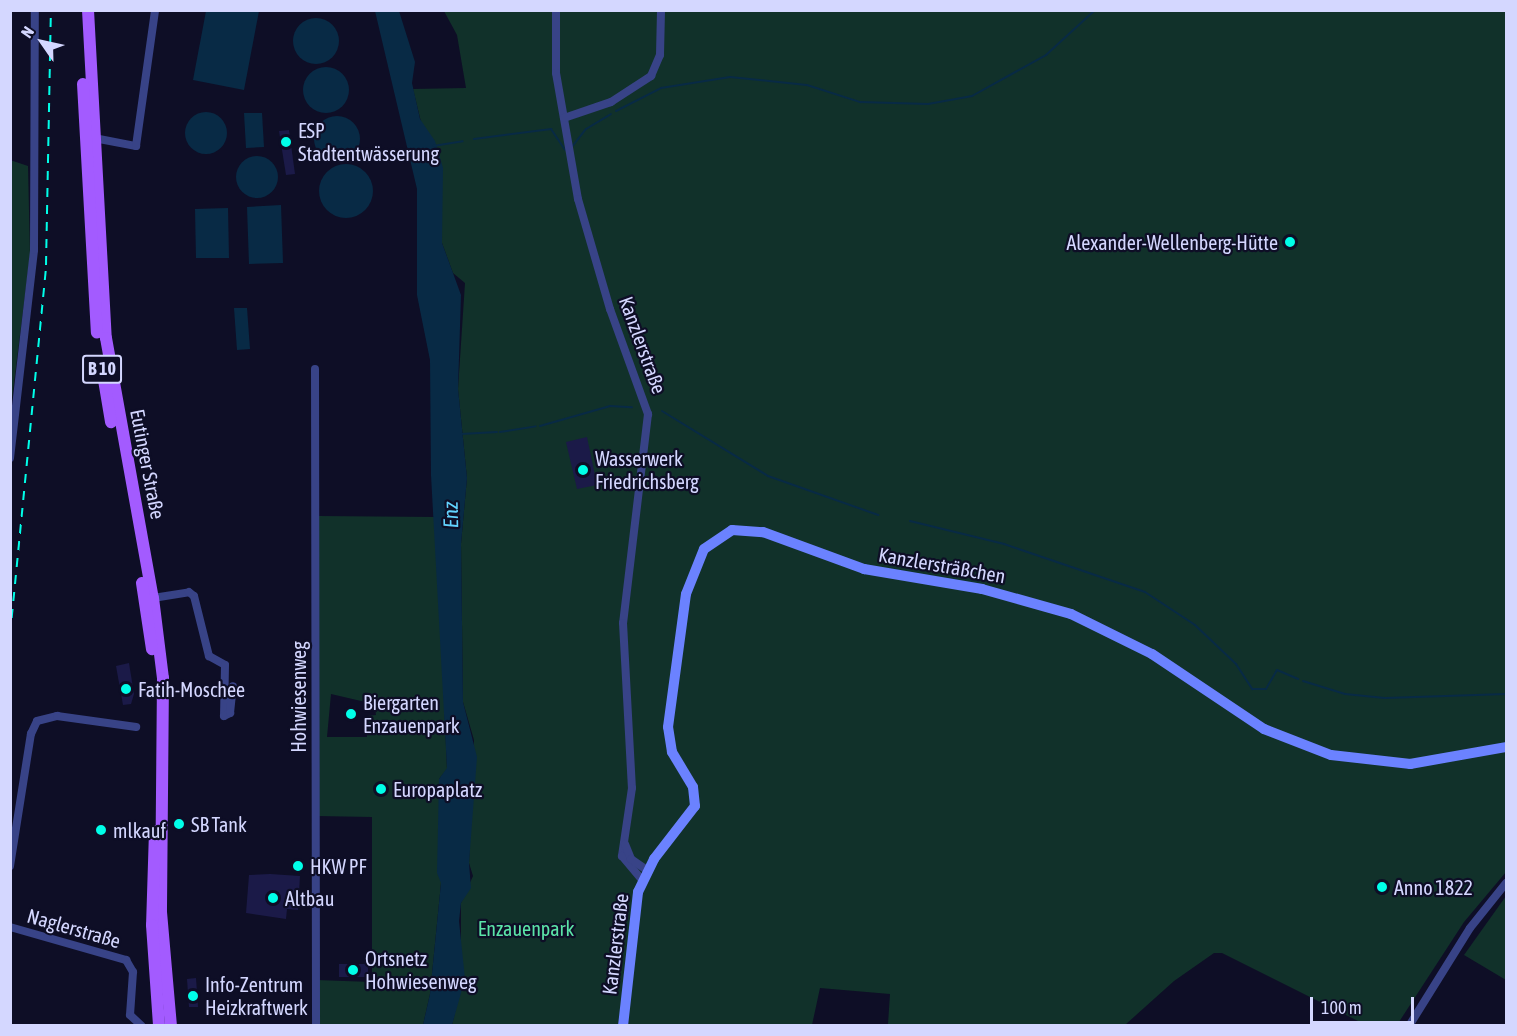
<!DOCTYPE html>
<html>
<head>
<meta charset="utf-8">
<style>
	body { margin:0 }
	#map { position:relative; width:1517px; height:1036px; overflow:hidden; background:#0e0e26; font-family:"Asap Condensed",sans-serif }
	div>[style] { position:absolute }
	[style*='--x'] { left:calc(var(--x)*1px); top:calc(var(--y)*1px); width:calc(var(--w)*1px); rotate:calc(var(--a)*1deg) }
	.green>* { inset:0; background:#11312a }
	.water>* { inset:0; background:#082a45 }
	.round { border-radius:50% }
	.stream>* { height:2px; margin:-1px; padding:0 1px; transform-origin:1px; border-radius:1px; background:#082a45 }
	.building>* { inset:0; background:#1b1a48 }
	.minor>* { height:8px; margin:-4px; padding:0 4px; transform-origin:4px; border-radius:4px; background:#384387 }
	.secondary>* { height:10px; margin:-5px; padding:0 5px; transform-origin:5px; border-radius:5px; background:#6b82ff }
	.primary>* { height:12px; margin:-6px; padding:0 6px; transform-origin:6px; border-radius:6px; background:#a35bff }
	.rail>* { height:2px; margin-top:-1px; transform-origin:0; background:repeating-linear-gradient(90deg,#00ffe9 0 9px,transparent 0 17px) }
	.dots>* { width:16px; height:16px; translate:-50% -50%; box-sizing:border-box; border:3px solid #0e0e26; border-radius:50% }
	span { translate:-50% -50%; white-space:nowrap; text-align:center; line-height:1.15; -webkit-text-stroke:4.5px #0e0e26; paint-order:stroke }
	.shield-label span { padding:2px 4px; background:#0e0e26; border:2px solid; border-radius:4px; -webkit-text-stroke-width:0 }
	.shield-label { font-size:18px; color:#d4d7ff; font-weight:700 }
	.poi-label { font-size:20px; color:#d4d7ff }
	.left { translate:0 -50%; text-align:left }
	.right { translate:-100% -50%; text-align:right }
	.street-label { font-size:20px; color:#d4d7ff }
	.park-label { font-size:20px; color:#5be4a8 }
	.water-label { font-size:21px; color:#62d3ff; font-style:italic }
	.frame { position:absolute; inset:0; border:12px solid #d4d7ff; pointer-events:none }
	.north { position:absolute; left:12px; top:12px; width:60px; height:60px; -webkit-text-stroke:4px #0e0e26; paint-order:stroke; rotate:304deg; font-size:16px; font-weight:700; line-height:24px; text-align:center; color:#d4d7ff }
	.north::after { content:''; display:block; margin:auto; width:21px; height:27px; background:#d4d7ff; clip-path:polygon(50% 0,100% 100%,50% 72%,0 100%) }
	.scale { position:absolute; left:1310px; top:997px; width:104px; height:27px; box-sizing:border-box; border:3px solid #d4d7ff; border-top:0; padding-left:8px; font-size:18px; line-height:21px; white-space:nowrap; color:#d4d7ff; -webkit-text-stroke:4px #0e0e26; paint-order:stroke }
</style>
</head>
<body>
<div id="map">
	<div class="green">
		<div style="clip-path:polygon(444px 11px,1506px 11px,1506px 872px,1464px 922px,1397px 1025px,1366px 1025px,1222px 953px,1214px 953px,1174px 981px,1125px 1025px,895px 1025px,888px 1024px,890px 994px,820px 988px,812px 1025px,452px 1025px,461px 987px,461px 903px,473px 876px,469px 863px,474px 740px,463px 702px,461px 544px,467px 478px,458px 389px,465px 283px,453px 273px,442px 243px,437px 150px,422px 126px,413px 89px,466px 88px,457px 35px)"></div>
		<div style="clip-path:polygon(10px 160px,28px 166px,30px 255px,12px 399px)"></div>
		<div style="clip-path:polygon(evenodd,318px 516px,436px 517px,447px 769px,439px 779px,441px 883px,430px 994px,423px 1025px,315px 1026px,316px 980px,372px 982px,372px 817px,317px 816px,318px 516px,331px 694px,374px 704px,376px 715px,367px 716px,367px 737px,327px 737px,331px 694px)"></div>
		<div style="clip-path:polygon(1506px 896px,1506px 980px,1464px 955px)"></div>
	</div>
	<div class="water">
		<div style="clip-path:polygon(206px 11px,259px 11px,244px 90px,193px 80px)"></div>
		<div style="clip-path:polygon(375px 11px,399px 11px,415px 62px,412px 83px,420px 119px,435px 141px,443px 168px,442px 243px,461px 295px,458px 389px,467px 478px,461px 544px,463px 702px,477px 757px,469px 863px,471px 888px,461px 903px,459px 921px,465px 979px,452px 1025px,423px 1025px,430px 994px,441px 883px,437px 873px,439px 779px,447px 768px,431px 475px,430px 360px,417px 295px,417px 189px)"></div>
		<div class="round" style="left:293px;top:18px;width:46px;height:46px"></div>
		<div class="round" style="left:303px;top:67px;width:46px;height:46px"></div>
		<div class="round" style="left:185px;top:112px;width:42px;height:42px"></div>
		<div style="clip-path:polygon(244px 113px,262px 113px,264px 147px,246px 148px)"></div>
		<div class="round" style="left:314px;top:116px;width:46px;height:46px"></div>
		<div class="round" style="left:236px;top:156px;width:42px;height:42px"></div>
		<div class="round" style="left:319px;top:164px;width:54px;height:54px"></div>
		<div style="clip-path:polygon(281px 205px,283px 263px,249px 264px,247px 207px)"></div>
		<div style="clip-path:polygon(228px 208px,229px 258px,196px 258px,195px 209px)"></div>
		<div style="clip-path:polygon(234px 308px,247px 308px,250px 349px,237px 350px)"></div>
	</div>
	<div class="stream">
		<div style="--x:616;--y:111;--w:51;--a:-27.1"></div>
		<div style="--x:661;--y:88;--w:70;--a:-9.1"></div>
		<div style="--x:730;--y:77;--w:77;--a:5.9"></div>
		<div style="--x:807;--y:85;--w:56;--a:17.8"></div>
		<div style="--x:860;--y:102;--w:68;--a:1.7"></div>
		<div style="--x:928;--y:104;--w:45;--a:-10.3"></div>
		<div style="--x:972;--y:96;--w:85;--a:-29"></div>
		<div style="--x:1046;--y:55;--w:67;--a:-42.6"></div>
		<div style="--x:474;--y:139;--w:78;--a:-7.4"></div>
		<div style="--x:551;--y:129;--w:25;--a:56"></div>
		<div style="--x:433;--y:146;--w:30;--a:-9"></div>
		<div style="--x:571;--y:148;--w:24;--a:-52"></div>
		<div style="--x:586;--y:129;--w:29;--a:-31"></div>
		<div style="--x:662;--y:411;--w:124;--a:31.5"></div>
		<div style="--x:768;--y:476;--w:117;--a:19.5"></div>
		<div style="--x:540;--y:426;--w:73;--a:-15.9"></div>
		<div style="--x:610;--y:406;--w:22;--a:3"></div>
		<div style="--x:500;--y:432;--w:36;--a:-9"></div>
		<div style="--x:461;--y:434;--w:36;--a:-3"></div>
		<div style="--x:910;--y:521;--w:97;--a:13.7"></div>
		<div style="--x:1004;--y:544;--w:149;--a:18.8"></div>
		<div style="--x:1145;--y:592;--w:60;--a:33.4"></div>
		<div style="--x:1195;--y:625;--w:57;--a:43.6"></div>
		<div style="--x:1236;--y:664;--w:30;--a:57"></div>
		<div style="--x:1252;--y:689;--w:14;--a:0"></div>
		<div style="--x:1266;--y:689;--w:22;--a:-60"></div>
		<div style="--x:1277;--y:670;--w:23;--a:23"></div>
		<div style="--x:1303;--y:681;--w:44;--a:17.2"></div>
		<div style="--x:1345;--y:694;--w:40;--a:5.7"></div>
		<div style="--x:1385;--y:698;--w:121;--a:-1.9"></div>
	</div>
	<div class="building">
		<div style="clip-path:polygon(289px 130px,295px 174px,286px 175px,279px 131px)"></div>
		<div style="clip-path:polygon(587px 437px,597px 485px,577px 489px,566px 442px)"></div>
		<div style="clip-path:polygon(129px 663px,134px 694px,131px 704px,123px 705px,116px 666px)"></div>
		<div style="clip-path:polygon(270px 874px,300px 876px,298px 910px,287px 909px,286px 919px,246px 913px,249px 875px)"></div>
		<div style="clip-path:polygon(339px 964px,368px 964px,368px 977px,339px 977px)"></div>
		<div style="clip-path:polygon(196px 978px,198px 1007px,189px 1007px,187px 979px)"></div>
	</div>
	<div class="minor">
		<div style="--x:556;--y:10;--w:63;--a:90"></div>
		<div style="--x:556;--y:73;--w:128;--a:80.1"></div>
		<div style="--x:578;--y:199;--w:115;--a:73.8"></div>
		<div style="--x:610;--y:309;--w:112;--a:70.1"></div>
		<div style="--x:648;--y:414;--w:210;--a:96.8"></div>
		<div style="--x:623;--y:623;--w:165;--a:86.9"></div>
		<div style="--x:632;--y:788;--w:69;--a:98.4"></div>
		<div style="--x:622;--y:856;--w:31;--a:50"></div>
		<div style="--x:564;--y:118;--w:50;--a:-18.8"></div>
		<div style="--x:611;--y:102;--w:48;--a:-33"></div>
		<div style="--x:651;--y:76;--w:23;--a:-67"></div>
		<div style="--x:660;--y:55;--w:45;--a:-88.7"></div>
		<div style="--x:94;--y:138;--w:43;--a:10.8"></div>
		<div style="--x:136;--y:146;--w:137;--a:-82"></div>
		<div style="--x:315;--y:369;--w:657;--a:89.91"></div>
		<div style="--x:10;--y:458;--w:209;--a:-83.4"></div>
		<div style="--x:34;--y:250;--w:240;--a:-89.8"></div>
		<div style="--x:153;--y:598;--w:36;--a:-9"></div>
		<div style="--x:189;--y:592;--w:6;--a:39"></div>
		<div style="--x:194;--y:596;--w:62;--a:76"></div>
		<div style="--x:209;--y:656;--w:18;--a:29"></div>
		<div style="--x:225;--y:665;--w:51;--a:91.1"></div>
		<div style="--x:224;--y:716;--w:7;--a:-27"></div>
		<div style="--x:230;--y:713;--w:27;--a:-84"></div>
		<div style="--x:625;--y:844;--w:16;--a:68"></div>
		<div style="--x:631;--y:859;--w:19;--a:35"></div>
		<div style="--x:10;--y:866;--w:134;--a:-81"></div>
		<div style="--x:31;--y:734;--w:14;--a:-65"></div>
		<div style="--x:37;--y:721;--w:21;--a:-14"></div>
		<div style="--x:57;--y:716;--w:80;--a:7.9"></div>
		<div style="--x:10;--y:927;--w:121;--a:15.9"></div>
		<div style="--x:126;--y:960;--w:14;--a:60"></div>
		<div style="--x:133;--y:972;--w:43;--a:94"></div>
		<div style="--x:130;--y:1015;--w:16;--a:43"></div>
		<div style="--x:1409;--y:1026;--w:115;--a:-58.1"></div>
		<div style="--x:1470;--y:928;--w:58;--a:-51.3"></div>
	</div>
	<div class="secondary">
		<div style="--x:623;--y:1026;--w:135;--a:-83.6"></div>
		<div style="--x:638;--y:892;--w:37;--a:-64"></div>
		<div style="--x:654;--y:859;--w:67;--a:-52.3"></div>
		<div style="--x:695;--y:806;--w:19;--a:-96"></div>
		<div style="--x:693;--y:787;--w:41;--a:-121"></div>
		<div style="--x:672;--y:752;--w:25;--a:-99"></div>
		<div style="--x:668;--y:727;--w:134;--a:-82.3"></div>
		<div style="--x:686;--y:594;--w:48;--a:-68.2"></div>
		<div style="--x:704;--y:549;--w:34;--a:-34"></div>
		<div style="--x:732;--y:530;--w:31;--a:4"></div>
		<div style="--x:763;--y:532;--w:108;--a:20.1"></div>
		<div style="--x:864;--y:569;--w:120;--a:9.6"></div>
		<div style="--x:982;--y:589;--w:92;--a:15.7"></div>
		<div style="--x:1071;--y:614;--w:90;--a:26.3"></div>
		<div style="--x:1152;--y:654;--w:135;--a:33.8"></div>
		<div style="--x:1264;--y:729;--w:72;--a:21.2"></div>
		<div style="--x:1331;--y:755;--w:80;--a:6.5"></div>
		<div style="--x:1410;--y:764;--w:97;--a:-10"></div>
	</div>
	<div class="primary">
		<div style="--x:88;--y:10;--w:328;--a:86.9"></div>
		<div style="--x:106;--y:338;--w:264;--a:79.8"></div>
		<div style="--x:153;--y:598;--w:81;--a:82.9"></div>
		<div style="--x:163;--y:678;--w:234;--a:90.5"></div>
		<div style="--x:161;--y:912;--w:114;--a:85"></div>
		<div style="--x:83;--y:84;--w:249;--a:86.8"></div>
		<div style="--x:103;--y:374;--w:49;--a:80.5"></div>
		<div style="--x:142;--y:583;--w:67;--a:81.4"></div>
		<div style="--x:155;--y:831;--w:94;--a:91.8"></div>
		<div style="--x:152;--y:925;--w:101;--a:86"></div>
	</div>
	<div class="rail">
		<div style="--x:10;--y:635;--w:372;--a:-84.4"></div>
		<div style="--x:46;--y:265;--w:255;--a:-88.9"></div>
	</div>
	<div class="dots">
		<div style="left:286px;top:142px;background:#00ffe9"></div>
		<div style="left:1290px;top:242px;background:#00ffe9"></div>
		<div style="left:583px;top:470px;background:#00ffe9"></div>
		<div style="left:126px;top:689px;background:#00ffe9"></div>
		<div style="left:351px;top:714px;background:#00ffe9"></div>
		<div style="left:381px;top:789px;background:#00ffe9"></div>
		<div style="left:179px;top:824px;background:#00ffe9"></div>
		<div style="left:101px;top:830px;background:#00ffe9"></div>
		<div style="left:298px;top:866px;background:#00ffe9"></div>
		<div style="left:1382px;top:887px;background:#00ffe9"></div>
		<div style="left:273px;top:898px;background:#00ffe9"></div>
		<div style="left:353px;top:970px;background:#00ffe9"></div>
		<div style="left:193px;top:996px;background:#00ffe9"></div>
	</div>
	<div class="shield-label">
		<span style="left:102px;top:369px">B 10</span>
	</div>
	<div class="poi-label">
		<span class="left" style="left:298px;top:142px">ESP<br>Stadtentwässerung</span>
		<span class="right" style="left:1278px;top:242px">Alexander-Wellenberg-Hütte</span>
		<span class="left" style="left:595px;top:470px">Wasserwerk<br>Friedrichsberg</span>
		<span class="left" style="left:138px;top:689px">Fatih-Moschee</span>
		<span class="left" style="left:363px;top:714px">Biergarten<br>Enzauenpark</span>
		<span class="left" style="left:393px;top:789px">Europaplatz</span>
		<span class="left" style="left:191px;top:824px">SB Tank</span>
		<span class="left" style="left:113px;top:830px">mlkauf</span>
		<span class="left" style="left:310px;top:866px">HKW PF</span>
		<span class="left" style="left:1394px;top:887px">Anno 1822</span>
		<span class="left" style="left:285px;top:898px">Altbau</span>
		<span class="left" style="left:365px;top:970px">Ortsnetz<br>Hohwiesenweg</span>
		<span class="left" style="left:205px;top:996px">Info-Zentrum<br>Heizkraftwerk</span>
	</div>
	<div class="street-label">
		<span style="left:643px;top:345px;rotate:70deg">Kanzlerstraße</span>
		<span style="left:148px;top:464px;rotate:79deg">Eutinger Straße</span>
		<span style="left:942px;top:565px;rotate:10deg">Kanzlersträßchen</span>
		<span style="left:298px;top:697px;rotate:-90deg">Hohwiesenweg</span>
		<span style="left:74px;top:928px;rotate:16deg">Naglerstraße</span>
		<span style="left:615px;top:944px;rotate:-83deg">Kanzlerstraße</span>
	</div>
	<div class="park-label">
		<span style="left:526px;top:928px">Enzauenpark</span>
	</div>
	<div class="water-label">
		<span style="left:450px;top:515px;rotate:-91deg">Enz</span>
	</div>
	<div class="frame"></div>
	<div class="north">N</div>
	<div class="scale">100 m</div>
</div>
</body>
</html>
